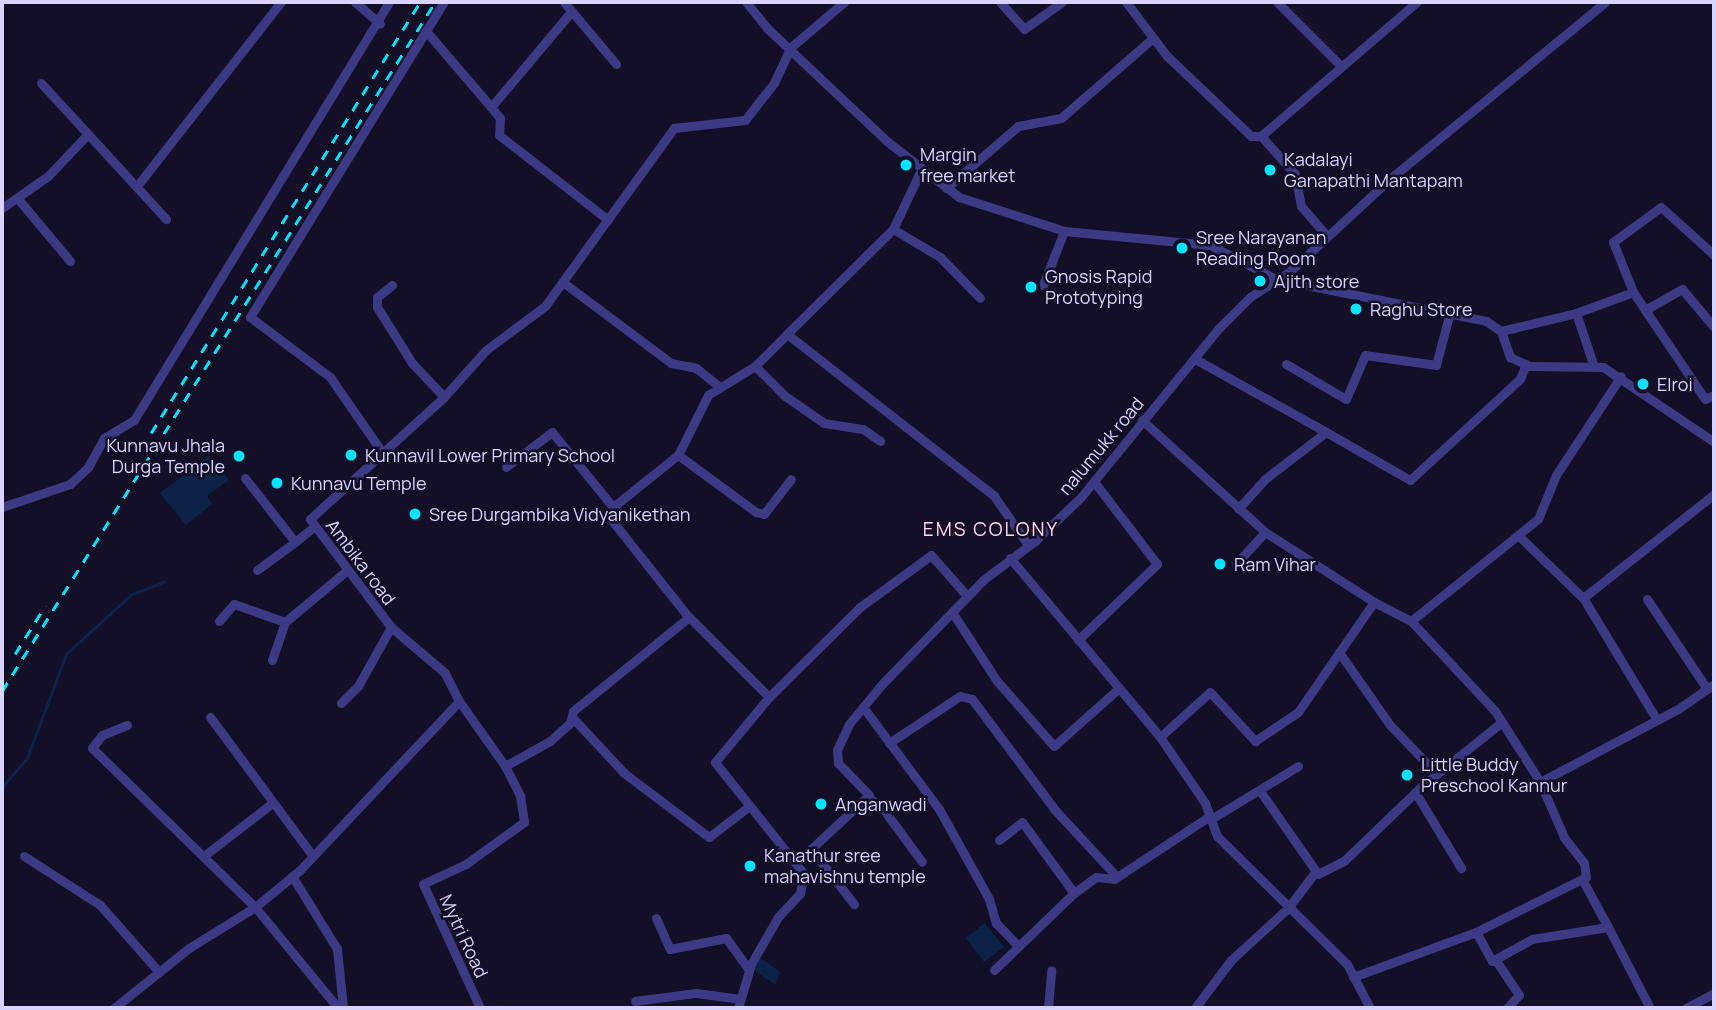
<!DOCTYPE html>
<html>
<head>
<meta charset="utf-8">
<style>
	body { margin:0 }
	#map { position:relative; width:1716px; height:1010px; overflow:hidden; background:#130f26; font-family:Manrope,sans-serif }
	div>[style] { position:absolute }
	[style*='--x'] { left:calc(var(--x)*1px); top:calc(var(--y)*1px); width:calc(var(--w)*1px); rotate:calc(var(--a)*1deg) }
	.water>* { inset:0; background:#0c2248 }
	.stream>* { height:2.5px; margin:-1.25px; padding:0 1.25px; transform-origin:1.25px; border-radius:1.25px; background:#0c2248 }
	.street>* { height:9px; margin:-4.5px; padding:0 4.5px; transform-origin:4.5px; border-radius:4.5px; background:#3d3a85 }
	.rail>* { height:2.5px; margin-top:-1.25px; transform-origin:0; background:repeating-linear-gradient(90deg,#00e5ff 0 10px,transparent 0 19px) }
	.dots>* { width:19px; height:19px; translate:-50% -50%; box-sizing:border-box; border:4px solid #130f26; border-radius:50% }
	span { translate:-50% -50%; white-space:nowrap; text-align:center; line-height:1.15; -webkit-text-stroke:5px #130f26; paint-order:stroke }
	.poi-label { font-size:18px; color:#d9d4ff }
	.left { translate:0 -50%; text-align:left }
	.right { translate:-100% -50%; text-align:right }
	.street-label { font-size:18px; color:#d9d4ff }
	.neighbourhood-label { font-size:19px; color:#ffd6f0; letter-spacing:2px }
	.frame { position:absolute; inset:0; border:4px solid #d9d4ff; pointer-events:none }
</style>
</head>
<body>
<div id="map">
	<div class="water">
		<div style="clip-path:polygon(209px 455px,229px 480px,207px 496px,212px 504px,186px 525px,160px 493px)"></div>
		<div style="clip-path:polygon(985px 923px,1004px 947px,984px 962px,966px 938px)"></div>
		<div style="clip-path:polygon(761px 958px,780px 972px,775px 985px,753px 969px)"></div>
	</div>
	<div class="stream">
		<div style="--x:2;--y:787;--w:38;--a:-49"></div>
		<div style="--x:27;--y:758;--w:111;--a:-69.4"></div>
		<div style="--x:66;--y:654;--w:89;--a:-42.3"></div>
		<div style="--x:132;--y:594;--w:34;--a:-21"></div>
	</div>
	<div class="street">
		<div style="--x:355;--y:2;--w:33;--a:41"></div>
		<div style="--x:564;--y:2;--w:81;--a:50"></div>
		<div style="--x:746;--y:2;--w:35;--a:51"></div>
		<div style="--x:768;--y:29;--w:165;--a:43.3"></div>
		<div style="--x:888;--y:142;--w:90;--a:37.8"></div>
		<div style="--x:959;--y:197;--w:110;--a:17.9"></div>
		<div style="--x:1064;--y:231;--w:147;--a:5.5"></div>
		<div style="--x:1210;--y:245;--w:74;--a:27.3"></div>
		<div style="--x:1276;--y:279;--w:214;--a:11.3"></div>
		<div style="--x:1486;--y:321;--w:18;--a:34"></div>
		<div style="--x:1501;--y:331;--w:28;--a:71"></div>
		<div style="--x:1510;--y:357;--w:21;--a:25"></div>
		<div style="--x:1529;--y:366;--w:74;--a:0.8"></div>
		<div style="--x:1603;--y:367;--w:134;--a:34"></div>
		<div style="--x:1000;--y:2;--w:36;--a:48"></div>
		<div style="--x:1024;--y:29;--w:47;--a:-35.4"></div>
		<div style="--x:1126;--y:2;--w:68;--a:52.8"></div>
		<div style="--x:1167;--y:56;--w:116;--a:43.6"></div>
		<div style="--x:1251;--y:136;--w:10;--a:0"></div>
		<div style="--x:1277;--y:2;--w:91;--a:45"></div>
		<div style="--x:570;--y:13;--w:123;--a:130"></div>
		<div style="--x:491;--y:107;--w:14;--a:51"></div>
		<div style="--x:500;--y:118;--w:17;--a:93"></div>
		<div style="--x:499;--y:135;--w:138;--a:37.9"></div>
		<div style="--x:426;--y:31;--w:100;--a:49.5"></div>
		<div style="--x:41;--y:83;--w:185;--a:47.4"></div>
		<div style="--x:921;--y:170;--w:65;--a:115.4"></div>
		<div style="--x:893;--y:229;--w:149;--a:135.3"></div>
		<div style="--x:787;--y:334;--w:263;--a:38"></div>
		<div style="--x:994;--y:496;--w:60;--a:55.2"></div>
		<div style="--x:137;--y:186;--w:234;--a:-52"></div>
		<div style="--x:946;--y:188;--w:95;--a:-40.7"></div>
		<div style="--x:1018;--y:126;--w:44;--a:-10.5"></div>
		<div style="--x:1061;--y:118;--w:122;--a:-41"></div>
		<div style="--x:18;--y:199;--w:81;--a:50"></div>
		<div style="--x:2;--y:208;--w:56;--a:-34.8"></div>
		<div style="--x:48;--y:176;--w:55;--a:-46.5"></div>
		<div style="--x:893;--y:229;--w:55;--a:30.8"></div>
		<div style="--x:940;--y:257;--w:57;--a:45.7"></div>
		<div style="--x:1327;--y:236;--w:40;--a:-131"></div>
		<div style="--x:1301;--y:206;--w:33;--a:-101"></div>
		<div style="--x:1295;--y:174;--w:51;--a:-131.8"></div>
		<div style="--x:1261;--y:136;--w:206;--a:-40.7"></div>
		<div style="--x:564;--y:283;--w:134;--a:36.8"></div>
		<div style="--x:671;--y:363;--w:25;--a:11"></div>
		<div style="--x:696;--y:368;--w:28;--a:39"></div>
		<div style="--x:392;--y:285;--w:19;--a:141"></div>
		<div style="--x:377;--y:297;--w:10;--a:90"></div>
		<div style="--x:377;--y:307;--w:66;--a:58"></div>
		<div style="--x:412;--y:363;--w:47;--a:46.7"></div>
		<div style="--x:1043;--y:285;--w:58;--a:-68.7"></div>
		<div style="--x:1633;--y:292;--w:54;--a:-111.8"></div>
		<div style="--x:1613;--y:242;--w:59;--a:-36.1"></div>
		<div style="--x:1661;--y:207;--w:72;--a:42.2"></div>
		<div style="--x:1645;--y:310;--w:43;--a:-29.6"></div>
		<div style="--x:1682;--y:289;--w:50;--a:49.9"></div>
		<div style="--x:1501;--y:331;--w:77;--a:-13.5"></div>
		<div style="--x:1195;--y:359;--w:150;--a:29.1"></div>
		<div style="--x:1326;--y:432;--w:77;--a:142.4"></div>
		<div style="--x:1265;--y:479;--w:40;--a:132"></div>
		<div style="--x:1286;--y:364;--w:69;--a:30.3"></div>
		<div style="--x:1346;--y:399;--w:48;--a:-66.6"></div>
		<div style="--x:1365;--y:355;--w:72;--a:8"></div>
		<div style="--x:1436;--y:365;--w:55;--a:-75.2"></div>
		<div style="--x:755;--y:366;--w:42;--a:45"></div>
		<div style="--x:785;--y:396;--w:47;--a:34.7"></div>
		<div style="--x:824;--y:423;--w:39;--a:9"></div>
		<div style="--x:863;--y:429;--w:21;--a:35"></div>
		<div style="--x:1594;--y:367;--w:57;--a:-108.4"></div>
		<div style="--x:1576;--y:313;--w:61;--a:-20.2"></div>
		<div style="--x:1633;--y:292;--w:129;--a:56.1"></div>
		<div style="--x:1705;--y:399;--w:10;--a:-24"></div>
		<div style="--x:1142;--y:420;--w:166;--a:42.3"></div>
		<div style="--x:1265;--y:532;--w:43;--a:132.2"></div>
		<div style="--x:1326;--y:432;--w:97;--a:29.7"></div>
		<div style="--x:1410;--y:480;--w:149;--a:-42.6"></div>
		<div style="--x:1520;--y:379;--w:16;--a:-68"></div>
		<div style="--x:384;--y:455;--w:95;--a:-124.7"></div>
		<div style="--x:330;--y:377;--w:100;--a:-143.1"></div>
		<div style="--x:250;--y:317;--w:370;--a:-58.4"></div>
		<div style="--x:678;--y:455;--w:97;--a:36.2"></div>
		<div style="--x:756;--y:512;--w:8;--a:14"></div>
		<div style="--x:764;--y:514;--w:44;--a:-52.4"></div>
		<div style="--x:506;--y:467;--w:58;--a:-37.3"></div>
		<div style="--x:552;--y:432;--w:97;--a:50.9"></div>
		<div style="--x:613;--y:507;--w:11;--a:105"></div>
		<div style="--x:610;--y:518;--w:122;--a:51.6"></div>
		<div style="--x:686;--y:614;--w:117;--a:45"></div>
		<div style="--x:245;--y:478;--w:81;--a:52"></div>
		<div style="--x:295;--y:542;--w:26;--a:-39"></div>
		<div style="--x:2;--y:507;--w:72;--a:-18.7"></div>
		<div style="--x:70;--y:484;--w:25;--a:-43"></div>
		<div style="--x:88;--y:467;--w:33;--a:-61"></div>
		<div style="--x:104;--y:438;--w:35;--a:-31"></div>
		<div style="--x:134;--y:420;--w:490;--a:-58.6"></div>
		<div style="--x:613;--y:507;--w:83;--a:-38.7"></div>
		<div style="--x:678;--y:455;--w:67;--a:-63.4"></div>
		<div style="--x:708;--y:395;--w:55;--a:-31.7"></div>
		<div style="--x:755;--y:366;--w:45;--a:-45"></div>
		<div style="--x:1520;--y:537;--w:88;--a:44.1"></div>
		<div style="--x:1010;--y:558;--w:234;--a:50"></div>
		<div style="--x:1160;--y:737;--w:80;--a:55.7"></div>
		<div style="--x:1205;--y:803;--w:35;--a:70"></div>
		<div style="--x:1217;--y:836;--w:182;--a:44.6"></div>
		<div style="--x:1347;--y:964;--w:50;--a:62.4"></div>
		<div style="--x:257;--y:570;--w:47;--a:-36.4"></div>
		<div style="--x:1647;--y:599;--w:108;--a:56.3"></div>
		<div style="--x:1374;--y:602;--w:42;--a:27.2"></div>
		<div style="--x:1411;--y:621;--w:123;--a:47"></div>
		<div style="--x:1495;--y:711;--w:84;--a:57.6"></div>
		<div style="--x:1540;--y:782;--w:156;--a:-27.9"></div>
		<div style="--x:1678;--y:709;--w:44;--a:-34.8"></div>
		<div style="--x:952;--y:612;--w:82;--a:56.9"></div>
		<div style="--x:997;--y:681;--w:86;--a:48.8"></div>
		<div style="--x:1054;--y:746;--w:87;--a:-41.7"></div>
		<div style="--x:219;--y:621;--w:23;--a:-49"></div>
		<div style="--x:234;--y:604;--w:54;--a:19.4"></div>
		<div style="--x:1411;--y:621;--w:163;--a:-38.8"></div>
		<div style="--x:1538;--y:519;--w:48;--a:-67.8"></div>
		<div style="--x:1556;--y:475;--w:118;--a:-56.7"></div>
		<div style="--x:1078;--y:640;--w:110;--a:-43.9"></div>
		<div style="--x:1157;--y:564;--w:102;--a:-127.4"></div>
		<div style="--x:1339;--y:652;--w:89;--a:55.1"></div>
		<div style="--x:1390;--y:725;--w:68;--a:46.2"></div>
		<div style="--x:272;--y:660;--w:40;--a:-71.1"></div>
		<div style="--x:285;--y:622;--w:80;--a:-39.9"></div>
		<div style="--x:459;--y:701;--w:80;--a:54.7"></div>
		<div style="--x:505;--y:766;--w:34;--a:63"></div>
		<div style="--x:520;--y:796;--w:26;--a:81"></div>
		<div style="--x:524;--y:822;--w:72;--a:144.1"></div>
		<div style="--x:466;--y:864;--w:47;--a:155.1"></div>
		<div style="--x:423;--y:884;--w:136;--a:65.3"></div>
		<div style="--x:341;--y:703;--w:24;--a:-45"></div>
		<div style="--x:358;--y:686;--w:68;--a:-60.8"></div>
		<div style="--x:863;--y:707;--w:127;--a:53.3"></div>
		<div style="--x:939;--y:809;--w:103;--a:60.9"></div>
		<div style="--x:989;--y:899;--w:25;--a:74"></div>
		<div style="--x:996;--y:923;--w:30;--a:46"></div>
		<div style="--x:210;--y:717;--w:173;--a:53.5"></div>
		<div style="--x:572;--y:717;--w:76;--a:47.1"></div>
		<div style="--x:624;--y:773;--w:106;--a:37"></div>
		<div style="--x:709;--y:837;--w:49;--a:-37.6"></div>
		<div style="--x:1657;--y:720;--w:143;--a:-121.2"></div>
		<div style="--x:1583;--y:598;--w:167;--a:-38.4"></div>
		<div style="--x:127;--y:725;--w:27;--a:158"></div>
		<div style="--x:102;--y:735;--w:16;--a:128"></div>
		<div style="--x:92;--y:748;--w:228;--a:44.3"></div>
		<div style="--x:255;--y:907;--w:131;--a:50.6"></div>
		<div style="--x:1160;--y:737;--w:67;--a:-42"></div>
		<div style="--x:1210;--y:692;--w:67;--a:47.4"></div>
		<div style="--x:1255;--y:741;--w:52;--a:-34"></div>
		<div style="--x:1298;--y:712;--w:134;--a:-55.4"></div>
		<div style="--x:1374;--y:602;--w:130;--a:-147.3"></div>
		<div style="--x:889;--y:743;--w:85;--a:-33.5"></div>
		<div style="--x:960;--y:696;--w:12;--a:14"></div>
		<div style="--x:972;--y:699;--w:139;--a:53.2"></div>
		<div style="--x:1055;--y:810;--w:91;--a:47.2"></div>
		<div style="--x:505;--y:766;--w:51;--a:-29.1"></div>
		<div style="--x:550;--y:741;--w:27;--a:-42"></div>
		<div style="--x:570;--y:723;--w:12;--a:-76"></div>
		<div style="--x:573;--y:711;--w:149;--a:-39"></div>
		<div style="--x:1260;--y:791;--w:101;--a:55.1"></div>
		<div style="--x:1318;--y:874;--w:30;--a:-27"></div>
		<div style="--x:1345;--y:860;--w:108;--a:-43.9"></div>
		<div style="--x:1423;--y:785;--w:101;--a:-38.6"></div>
		<div style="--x:1415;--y:792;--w:89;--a:58.8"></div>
		<div style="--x:867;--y:797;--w:17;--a:33"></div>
		<div style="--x:881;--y:806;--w:69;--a:53.8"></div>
		<div style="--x:1211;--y:819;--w:102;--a:-31.3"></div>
		<div style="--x:999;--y:840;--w:29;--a:-38"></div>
		<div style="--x:1022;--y:822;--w:88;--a:53.8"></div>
		<div style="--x:811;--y:849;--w:70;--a:52"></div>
		<div style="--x:205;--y:855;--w:83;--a:-37.7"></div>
		<div style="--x:24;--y:856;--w:90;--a:32.8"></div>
		<div style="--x:100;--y:905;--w:89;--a:48.6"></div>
		<div style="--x:797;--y:862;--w:98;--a:-42.9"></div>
		<div style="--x:869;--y:795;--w:45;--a:-134.1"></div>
		<div style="--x:838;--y:763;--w:13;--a:-94"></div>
		<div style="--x:837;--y:750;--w:29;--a:-65"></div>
		<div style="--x:849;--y:724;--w:53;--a:-50.3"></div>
		<div style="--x:883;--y:683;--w:144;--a:-45.8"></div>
		<div style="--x:983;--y:580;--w:65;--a:-36.9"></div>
		<div style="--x:1035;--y:541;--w:64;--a:-43.7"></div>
		<div style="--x:1081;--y:497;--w:218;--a:-50.8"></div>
		<div style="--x:1219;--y:328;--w:44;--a:-45"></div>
		<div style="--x:1250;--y:297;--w:46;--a:-32.7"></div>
		<div style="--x:1289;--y:272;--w:139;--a:-42.7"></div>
		<div style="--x:1391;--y:178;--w:277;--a:-39.4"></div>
		<div style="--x:292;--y:876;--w:86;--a:58.3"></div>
		<div style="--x:337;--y:949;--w:59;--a:84.2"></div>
		<div style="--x:656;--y:918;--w:34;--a:66"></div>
		<div style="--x:670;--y:949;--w:57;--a:-11.1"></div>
		<div style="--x:726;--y:938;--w:39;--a:54"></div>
		<div style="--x:1608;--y:927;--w:91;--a:62.6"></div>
		<div style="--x:1476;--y:932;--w:33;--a:61"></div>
		<div style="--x:1492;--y:961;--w:46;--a:-28.8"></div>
		<div style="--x:1532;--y:939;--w:77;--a:-9"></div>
		<div style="--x:1608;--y:927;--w:52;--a:-118.5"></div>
		<div style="--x:1495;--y:959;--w:43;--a:56.3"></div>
		<div style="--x:1519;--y:995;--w:18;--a:133"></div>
		<div style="--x:994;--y:970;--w:111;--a:-43.9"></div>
		<div style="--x:1074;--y:893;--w:27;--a:-36"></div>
		<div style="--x:1096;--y:877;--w:18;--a:6"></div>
		<div style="--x:1114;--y:879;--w:115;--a:-33.3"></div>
		<div style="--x:1353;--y:977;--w:131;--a:-20.1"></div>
		<div style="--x:1476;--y:932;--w:123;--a:-26.6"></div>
		<div style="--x:1586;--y:877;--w:14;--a:-98"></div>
		<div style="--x:1584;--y:863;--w:33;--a:-128"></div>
		<div style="--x:1564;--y:837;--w:60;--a:-113.6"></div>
		<div style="--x:635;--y:1001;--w:62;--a:-7.5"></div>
		<div style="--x:696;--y:993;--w:45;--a:7.6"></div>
		<div style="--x:114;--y:1008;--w:96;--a:-38.7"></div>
		<div style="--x:189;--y:948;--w:78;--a:-31.8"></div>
		<div style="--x:255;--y:907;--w:58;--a:-39.4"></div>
		<div style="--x:300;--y:870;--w:232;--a:-46.7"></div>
		<div style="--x:459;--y:701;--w:31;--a:-117"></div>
		<div style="--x:445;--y:673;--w:71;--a:-139.6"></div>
		<div style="--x:391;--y:627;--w:135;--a:-126.9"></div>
		<div style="--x:310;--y:519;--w:181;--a:-42.3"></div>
		<div style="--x:444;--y:397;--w:63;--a:-48.2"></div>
		<div style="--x:486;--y:350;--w:74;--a:-36.7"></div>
		<div style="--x:545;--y:306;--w:220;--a:-54.1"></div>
		<div style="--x:674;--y:128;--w:71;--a:-6.4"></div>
		<div style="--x:745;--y:120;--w:47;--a:-51.9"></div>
		<div style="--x:774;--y:83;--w:40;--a:-65"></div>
		<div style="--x:791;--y:47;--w:70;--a:-40.3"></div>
		<div style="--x:738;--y:1008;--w:46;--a:-73.5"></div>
		<div style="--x:751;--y:964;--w:54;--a:-60.1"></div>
		<div style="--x:778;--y:917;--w:33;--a:-47"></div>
		<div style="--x:800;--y:893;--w:19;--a:-78"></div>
		<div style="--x:804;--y:874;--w:143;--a:-128.5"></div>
		<div style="--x:715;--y:762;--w:85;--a:-50.3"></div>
		<div style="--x:769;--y:697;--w:128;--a:-44.7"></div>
		<div style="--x:860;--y:607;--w:88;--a:-36.2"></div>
		<div style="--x:931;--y:555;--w:55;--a:48.7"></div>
		<div style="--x:1048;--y:1008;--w:38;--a:-85"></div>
		<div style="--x:1195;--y:1008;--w:60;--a:-53.1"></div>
		<div style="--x:1231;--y:960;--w:77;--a:-42.4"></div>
		<div style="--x:1288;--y:908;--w:46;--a:-52.9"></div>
		<div style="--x:1686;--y:1008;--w:32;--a:-28"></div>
	</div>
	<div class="rail">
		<div style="--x:151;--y:433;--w:508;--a:-58.03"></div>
		<div style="--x:15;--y:654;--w:57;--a:-58"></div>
		<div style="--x:2;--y:691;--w:814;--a:-57.85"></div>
	</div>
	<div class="dots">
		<div style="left:906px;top:165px;background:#00e5ff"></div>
		<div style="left:1270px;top:170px;background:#00e5ff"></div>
		<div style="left:1182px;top:248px;background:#00e5ff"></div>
		<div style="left:1260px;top:281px;background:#00e5ff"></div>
		<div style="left:1031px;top:287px;background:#00e5ff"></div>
		<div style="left:1356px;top:309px;background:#00e5ff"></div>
		<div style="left:1643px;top:384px;background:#00e5ff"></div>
		<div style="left:351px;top:455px;background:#00e5ff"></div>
		<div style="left:239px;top:456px;background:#00e5ff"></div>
		<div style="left:277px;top:483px;background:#00e5ff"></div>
		<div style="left:415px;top:514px;background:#00e5ff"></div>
		<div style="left:1220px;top:564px;background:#00e5ff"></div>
		<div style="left:1407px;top:775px;background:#00e5ff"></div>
		<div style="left:821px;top:804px;background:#00e5ff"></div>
		<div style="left:750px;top:866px;background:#00e5ff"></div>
	</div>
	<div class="poi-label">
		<span class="left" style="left:920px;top:165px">Margin<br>free market</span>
		<span class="left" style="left:1284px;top:170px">Kadalayi<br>Ganapathi Mantapam</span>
		<span class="left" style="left:1196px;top:248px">Sree Narayanan<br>Reading Room</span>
		<span class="left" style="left:1045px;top:287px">Gnosis Rapid<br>Prototyping</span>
		<span class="left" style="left:1274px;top:281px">Ajith store</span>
		<span class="left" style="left:1370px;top:309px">Raghu Store</span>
		<span class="left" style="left:1657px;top:384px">Elroi</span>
		<span class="right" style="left:225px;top:456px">Kunnavu Jhala<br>Durga Temple</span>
		<span class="left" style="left:365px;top:455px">Kunnavil Lower Primary School</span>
		<span class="left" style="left:291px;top:483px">Kunnavu Temple</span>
		<span class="left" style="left:429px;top:514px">Sree Durgambika Vidyanikethan</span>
		<span class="left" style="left:1234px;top:564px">Ram Vihar</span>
		<span class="left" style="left:1421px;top:775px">Little Buddy<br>Preschool Kannur</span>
		<span class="left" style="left:835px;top:804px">Anganwadi</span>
		<span class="left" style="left:764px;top:866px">Kanathur sree<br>mahavishnu temple</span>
	</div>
	<div class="street-label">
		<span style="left:1101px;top:446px;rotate:-50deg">nalumukk road</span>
		<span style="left:361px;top:562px;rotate:53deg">Ambika road</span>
		<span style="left:464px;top:936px;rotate:65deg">Mytri Road</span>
	</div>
	<div class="neighbourhood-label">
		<span style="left:991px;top:530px">EMS COLONY</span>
	</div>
	<div class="frame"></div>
</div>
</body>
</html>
